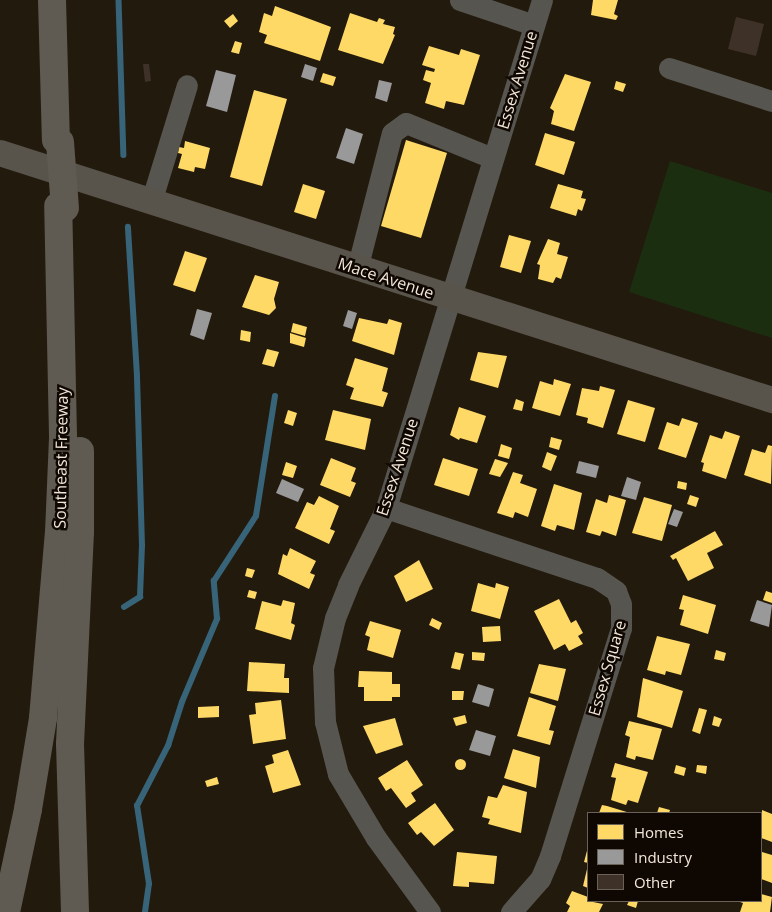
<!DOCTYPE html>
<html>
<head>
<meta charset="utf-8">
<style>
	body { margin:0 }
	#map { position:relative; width:772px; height:912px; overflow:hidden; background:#231a0e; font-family:"Open Sans",sans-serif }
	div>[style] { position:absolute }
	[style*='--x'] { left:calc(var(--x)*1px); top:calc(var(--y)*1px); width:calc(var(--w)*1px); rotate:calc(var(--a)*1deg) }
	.green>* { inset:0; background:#1c2e10 }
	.homes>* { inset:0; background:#ffd966 }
	.round { border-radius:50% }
	.industry>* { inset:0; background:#999 }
	.stream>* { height:5.5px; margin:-2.75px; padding:0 2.75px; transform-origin:2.75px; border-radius:2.75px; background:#376478 }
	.building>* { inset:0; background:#3e3128 }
	.minor>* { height:21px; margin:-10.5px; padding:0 10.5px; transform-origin:10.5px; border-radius:10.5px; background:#57554f }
	.major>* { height:26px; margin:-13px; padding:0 13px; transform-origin:13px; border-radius:13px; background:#59544b }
	.highway>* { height:28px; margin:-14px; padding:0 14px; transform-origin:14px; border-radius:14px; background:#5f5a52 }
	.highway-bridge>* { height:28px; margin:-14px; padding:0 14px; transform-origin:14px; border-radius:14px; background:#5f5a52 }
	span { translate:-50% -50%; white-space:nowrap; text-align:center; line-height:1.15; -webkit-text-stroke:5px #0f0802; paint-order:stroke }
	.street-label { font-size:16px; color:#f3e7da }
	.legend { position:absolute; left:587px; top:812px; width:175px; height:90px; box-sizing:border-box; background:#0f0802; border:1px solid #6a6158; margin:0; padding:6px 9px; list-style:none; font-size:15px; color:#f3e7da }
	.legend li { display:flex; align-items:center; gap:10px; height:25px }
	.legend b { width:25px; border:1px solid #6a6158 }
</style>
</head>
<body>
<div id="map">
	<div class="green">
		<div style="clip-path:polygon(670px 161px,772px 193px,772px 338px,629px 292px)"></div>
	</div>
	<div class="homes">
		<div style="clip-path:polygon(593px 0,618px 0,614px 14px,618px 16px,616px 20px,591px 15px)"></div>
		<div style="clip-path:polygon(275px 6px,331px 27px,320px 61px,264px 43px,267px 35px,259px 32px,264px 13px,272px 16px)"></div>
		<div style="clip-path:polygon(350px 13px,377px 22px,379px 18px,385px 20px,383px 24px,395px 27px,393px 34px,395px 35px,383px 64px,338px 50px)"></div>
		<div style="clip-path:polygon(233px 14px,238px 21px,230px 28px,224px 21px)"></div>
		<div style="clip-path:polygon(235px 41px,242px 43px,239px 54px,231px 52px)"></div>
		<div style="clip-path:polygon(429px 46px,459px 55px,461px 49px,480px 55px,464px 105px,446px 101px,444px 109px,425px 103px,431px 83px,423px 80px,426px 70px,434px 72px,435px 69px,422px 65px)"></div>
		<div style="clip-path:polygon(323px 73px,336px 77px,333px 86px,320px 82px)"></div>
		<div style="clip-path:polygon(565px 74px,591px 82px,574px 131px,551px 124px,554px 111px,550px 108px)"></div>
		<div style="clip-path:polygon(616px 81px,626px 84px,623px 92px,614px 89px)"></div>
		<div style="clip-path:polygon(254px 90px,287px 99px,262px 186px,230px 177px)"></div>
		<div style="clip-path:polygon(545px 133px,575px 142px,564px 175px,535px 165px)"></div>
		<div style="clip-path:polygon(406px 140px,447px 153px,421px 238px,381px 226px)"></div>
		<div style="clip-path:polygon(185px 141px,210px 148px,205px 169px,195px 167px,194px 172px,178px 168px,182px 154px,178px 153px,179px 147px,184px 148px)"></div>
		<div style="clip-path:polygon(303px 184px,325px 191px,316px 219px,294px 212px)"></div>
		<div style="clip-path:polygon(558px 184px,583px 191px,581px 198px,586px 199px,582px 211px,578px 209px,576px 216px,550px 208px)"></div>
		<div style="clip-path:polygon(509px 235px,531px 241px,521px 273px,500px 267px)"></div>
		<div style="clip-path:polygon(548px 239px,560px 243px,557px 254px,568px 257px,561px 279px,556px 277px,553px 283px,538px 279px,540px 265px,537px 264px)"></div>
		<div style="clip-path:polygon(185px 251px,207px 258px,195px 292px,173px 285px)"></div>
		<div style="clip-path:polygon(255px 275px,279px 282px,274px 299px,276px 308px,269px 315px,242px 307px)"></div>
		<div style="clip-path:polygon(359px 318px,387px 324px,389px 319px,402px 323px,394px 355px,352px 341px)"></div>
		<div style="clip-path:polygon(293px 323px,307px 327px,305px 336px,291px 332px)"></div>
		<div style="clip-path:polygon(241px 330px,251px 332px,250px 342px,240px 340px)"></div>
		<div style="clip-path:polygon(290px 333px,306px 338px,304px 347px,290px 343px)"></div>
		<div style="clip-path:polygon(267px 349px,279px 352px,274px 367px,262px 364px)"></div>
		<div style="clip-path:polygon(478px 352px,507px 356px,498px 388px,470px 380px)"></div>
		<div style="clip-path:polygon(355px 358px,388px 368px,382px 391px,388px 393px,383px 407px,350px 399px,354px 388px,346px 385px)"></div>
		<div style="clip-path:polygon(554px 379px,571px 384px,560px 416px,532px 408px,540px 381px,553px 385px)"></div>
		<div style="clip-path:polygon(600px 386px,615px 390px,603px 428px,587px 423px,588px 418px,576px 415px,582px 388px,599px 391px)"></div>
		<div style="clip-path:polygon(516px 399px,524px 402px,522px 411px,513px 409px)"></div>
		<div style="clip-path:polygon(628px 400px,655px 408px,645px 442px,617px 434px)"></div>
		<div style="clip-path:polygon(459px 407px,486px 416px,477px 443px,460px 438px,459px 440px,450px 435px)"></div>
		<div style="clip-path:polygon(288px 410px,297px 413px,293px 426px,284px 423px)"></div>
		<div style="clip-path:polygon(333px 410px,371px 419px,365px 450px,325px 440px)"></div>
		<div style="clip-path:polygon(682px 418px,698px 423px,686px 458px,658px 449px,667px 422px,679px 426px)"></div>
		<div style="clip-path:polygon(725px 431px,740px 436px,726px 479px,702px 471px,704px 463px,701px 462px,710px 435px,722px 439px)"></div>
		<div style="clip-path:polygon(551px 437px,562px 440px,559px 450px,549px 447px)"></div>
		<div style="clip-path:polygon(501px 444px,512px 448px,509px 459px,498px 456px)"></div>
		<div style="clip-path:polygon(768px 445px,772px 446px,771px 484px,744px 475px,752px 449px,765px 453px)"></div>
		<div style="clip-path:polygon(547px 452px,557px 456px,551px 471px,542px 467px)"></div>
		<div style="clip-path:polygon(331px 458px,356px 468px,351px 481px,356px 483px,350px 497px,320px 485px)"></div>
		<div style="clip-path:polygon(443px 458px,478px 469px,469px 496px,434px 485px)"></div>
		<div style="clip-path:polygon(495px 459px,508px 463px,500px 477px,489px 474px)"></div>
		<div style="clip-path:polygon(286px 462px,297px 466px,293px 478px,282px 475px)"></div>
		<div style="clip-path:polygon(513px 472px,523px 475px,520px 483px,537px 489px,528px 517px,515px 512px,513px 518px,497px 513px)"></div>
		<div style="clip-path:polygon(678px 481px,687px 483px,686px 490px,677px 488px)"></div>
		<div style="clip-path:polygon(554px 484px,582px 493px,574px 530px,557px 525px,555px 531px,541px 526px)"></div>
		<div style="clip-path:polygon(609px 495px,626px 500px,616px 536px,602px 531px,600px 536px,586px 532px,596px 499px,607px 503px)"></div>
		<div style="clip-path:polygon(690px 495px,699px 498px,696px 507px,687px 504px)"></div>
		<div style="clip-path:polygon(319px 496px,339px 506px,330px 529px,335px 531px,329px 544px,295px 528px,307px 502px,314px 505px)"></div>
		<div style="clip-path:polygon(644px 497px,672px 505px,662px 541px,632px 533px)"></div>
		<div style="clip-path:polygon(715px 531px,723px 545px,707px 553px,714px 568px,688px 581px,676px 558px,673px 560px,670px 556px)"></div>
		<div style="clip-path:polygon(290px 548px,316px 561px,310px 573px,315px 575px,309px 589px,278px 574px,283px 554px,287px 556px)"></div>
		<div style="clip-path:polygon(419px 560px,433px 589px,406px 602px,394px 576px)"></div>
		<div style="clip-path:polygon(247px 568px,255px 570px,252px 578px,245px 576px)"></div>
		<div style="clip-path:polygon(478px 583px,495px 588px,496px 583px,509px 587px,500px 619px,471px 611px)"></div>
		<div style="clip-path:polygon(249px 590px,257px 592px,255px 599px,247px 597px)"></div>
		<div style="clip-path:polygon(766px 591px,772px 593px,772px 603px,763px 600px)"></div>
		<div style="clip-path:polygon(683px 595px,716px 605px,708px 634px,680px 625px,684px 610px,679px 609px)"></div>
		<div style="clip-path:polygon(559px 599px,571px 623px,576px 620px,583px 633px,578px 636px,583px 644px,569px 651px,565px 644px,554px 650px,534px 611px)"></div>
		<div style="clip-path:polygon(283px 600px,295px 603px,291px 623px,295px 625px,291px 640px,255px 629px,262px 601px,281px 606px)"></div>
		<div style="clip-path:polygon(432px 618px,442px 623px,439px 630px,429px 625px)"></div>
		<div style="clip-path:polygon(370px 621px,401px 630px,393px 658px,367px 650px,370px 637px,365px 635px)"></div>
		<div style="clip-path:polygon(500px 626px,501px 641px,483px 642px,482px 627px)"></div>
		<div style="clip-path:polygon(657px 636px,690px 644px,681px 675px,666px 671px,665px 675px,647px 670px)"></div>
		<div style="clip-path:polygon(716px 650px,726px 653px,724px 661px,714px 659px)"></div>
		<div style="clip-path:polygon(455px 652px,464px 654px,460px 670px,451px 668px)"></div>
		<div style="clip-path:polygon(472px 652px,485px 653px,484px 661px,472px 660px)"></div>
		<div style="clip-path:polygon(249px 662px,285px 664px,284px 678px,289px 678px,289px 693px,247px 691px)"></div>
		<div style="clip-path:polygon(539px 664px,566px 669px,558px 701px,530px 693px)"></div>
		<div style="clip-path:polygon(359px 671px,392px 672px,392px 684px,400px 684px,400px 697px,392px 697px,392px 701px,364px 701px,364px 687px,358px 687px)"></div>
		<div style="clip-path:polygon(643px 678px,683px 691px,672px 728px,637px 717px)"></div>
		<div style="clip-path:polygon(452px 691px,464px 691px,463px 700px,452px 700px)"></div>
		<div style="clip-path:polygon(529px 697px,556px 706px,549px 730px,554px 731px,550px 745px,517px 736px)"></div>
		<div style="clip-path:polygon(281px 700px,286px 739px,253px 744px,249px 715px,256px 714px,255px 703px)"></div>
		<div style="clip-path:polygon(219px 706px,219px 717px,198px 718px,198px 707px)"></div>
		<div style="clip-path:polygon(699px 708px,707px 710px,700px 734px,692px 731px)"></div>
		<div style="clip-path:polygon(465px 715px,467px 723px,456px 726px,453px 718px)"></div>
		<div style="clip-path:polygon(714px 716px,722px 719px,719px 727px,712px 725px)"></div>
		<div style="clip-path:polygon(395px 718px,403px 745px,376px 754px,363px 726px)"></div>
		<div style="clip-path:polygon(629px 721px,662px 729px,653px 760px,636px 756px,635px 760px,626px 757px,630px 737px,625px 735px)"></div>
		<div style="clip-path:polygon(513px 749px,540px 757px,536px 788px,504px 778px)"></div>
		<div style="clip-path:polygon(288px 750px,301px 785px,273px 793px,265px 766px,274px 763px,272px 755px)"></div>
		<div class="round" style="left:454.5px;top:758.5px;width:11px;height:11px"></div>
		<div style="clip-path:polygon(407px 760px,423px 785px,411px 793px,416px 801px,406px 808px,391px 788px,386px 791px,378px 778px)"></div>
		<div style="clip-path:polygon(615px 763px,648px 772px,638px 803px,628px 800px,626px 805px,611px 800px,616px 778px,611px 777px)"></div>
		<div style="clip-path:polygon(676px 765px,686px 768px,684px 776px,674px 773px)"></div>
		<div style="clip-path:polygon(697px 765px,707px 766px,706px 774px,696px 772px)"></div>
		<div style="clip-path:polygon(217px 777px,219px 784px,207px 787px,205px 781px)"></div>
		<div style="clip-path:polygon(503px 785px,527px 792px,521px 833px,488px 824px,490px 819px,482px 817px,488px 796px,497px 798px)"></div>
		<div style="clip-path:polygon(435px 803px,454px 830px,434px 846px,421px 832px,417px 835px,408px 823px)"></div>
		<div style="clip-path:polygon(602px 805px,607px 806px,630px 813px,599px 813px)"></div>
		<div style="clip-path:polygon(659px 807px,670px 810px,669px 813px,657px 813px)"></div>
		<div style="clip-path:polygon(762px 810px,772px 814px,772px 842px,761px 838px)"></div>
		<div style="clip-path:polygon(588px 847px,588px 863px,584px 862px)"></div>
		<div style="clip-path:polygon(457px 852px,497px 856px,494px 884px,469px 882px,469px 887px,453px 886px)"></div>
		<div style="clip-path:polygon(762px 852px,772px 855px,772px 883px,761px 879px)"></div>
		<div style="clip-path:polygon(588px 865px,588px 888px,583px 886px)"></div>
		<div style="clip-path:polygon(572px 891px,588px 897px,588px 901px,603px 904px,599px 912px,567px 912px,570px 906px,566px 903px)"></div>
		<div style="clip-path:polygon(761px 894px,772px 897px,770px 912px,740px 912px,743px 903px,737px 901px,761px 901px)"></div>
		<div style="clip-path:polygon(629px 901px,638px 901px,636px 908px,627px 905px)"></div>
	</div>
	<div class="industry">
		<div style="clip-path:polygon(305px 64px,317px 68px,313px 81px,301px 77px)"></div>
		<div style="clip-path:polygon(216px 70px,236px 75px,227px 112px,206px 106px)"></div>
		<div style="clip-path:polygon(379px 80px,392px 83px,387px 102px,375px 98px)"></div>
		<div style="clip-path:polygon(346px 128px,363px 134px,354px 164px,336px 158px)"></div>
		<div style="clip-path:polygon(197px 309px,212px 313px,204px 340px,190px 335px)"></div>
		<div style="clip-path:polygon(348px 310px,357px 313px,352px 329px,343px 326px)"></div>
		<div style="clip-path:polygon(579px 461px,599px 466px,596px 478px,576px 473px)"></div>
		<div style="clip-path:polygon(627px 477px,641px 482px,636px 500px,621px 496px)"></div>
		<div style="clip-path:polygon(282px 479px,304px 489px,298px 502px,276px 493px)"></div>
		<div style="clip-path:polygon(674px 509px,683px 512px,677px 527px,668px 524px)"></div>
		<div style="clip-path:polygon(757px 600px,772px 605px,769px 627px,750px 621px)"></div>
		<div style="clip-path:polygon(478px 684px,494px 689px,489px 707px,472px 702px)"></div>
		<div style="clip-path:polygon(476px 730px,496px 736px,490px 756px,469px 750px)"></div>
	</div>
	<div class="stream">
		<div style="--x:119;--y:0;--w:155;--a:88.2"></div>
		<div style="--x:124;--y:607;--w:19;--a:-32"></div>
		<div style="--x:140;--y:597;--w:51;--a:-87.8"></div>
		<div style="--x:142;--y:546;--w:170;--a:-91.7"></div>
		<div style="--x:137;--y:376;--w:149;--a:-93.5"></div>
		<div style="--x:145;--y:912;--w:28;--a:-82"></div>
		<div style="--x:149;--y:884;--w:79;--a:-98.7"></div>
		<div style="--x:137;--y:806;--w:68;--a:-62.7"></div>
		<div style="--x:168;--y:746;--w:46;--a:-72.3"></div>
		<div style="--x:182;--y:702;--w:90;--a:-67.1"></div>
		<div style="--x:217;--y:619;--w:38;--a:-95"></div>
		<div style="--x:214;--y:581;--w:77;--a:-57.1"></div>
		<div style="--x:256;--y:516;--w:121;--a:-81"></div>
	</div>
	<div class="building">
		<div style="clip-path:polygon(736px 17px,764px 24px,756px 56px,728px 49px)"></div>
		<div style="clip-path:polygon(143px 64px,149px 64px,151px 81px,145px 82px)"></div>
	</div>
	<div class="minor">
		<div style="--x:460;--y:0;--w:78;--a:18.7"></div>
		<div style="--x:669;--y:68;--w:108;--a:17.8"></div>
		<div style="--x:151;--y:202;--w:122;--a:-72.9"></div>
		<div style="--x:357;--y:269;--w:140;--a:-75.6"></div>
		<div style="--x:392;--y:133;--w:17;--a:-36"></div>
		<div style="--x:406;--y:123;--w:93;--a:22.1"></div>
		<div style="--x:386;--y:508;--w:222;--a:18.4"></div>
		<div style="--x:597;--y:578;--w:23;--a:34"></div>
		<div style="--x:616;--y:591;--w:14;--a:69"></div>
		<div style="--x:621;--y:604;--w:24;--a:90"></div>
		<div style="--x:621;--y:628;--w:239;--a:107.3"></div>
		<div style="--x:550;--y:856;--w:25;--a:113"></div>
		<div style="--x:540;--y:879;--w:44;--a:131.3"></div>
		<div style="--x:430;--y:912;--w:92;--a:-126.1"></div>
		<div style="--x:376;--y:838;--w:74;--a:-120.7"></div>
		<div style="--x:338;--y:774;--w:54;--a:-104"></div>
		<div style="--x:325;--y:722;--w:54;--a:-92.1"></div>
		<div style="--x:323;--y:668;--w:51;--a:-76.5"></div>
		<div style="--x:335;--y:618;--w:35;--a:-68"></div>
		<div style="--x:348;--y:585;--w:86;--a:-63.7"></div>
		<div style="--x:386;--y:508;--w:531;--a:-72.93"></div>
	</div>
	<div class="major">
		<div style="--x:0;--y:153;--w:811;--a:17.74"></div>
	</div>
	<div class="highway">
		<div style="--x:52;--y:0;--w:140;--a:88.4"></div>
		<div style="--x:6;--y:912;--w:105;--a:-77.9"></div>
		<div style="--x:28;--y:809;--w:92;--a:-80.6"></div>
		<div style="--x:43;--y:718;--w:186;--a:-85.1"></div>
		<div style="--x:59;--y:533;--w:97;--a:-87.6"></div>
		<div style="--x:63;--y:436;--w:230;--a:-91.2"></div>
		<div style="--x:75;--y:912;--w:168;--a:-91.7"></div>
		<div style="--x:70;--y:744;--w:212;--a:-87.3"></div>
		<div style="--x:80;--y:532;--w:81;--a:-90"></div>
	</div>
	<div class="highway-bridge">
		<div style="--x:60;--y:142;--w:66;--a:85.7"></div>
	</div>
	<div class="street-label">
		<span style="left:517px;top:80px;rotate:-73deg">Essex Avenue</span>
		<span style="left:386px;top:278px;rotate:18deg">Mace Avenue</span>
		<span style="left:61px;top:458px;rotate:-89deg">Southeast Freeway</span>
		<span style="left:397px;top:467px;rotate:-72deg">Essex Avenue</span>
		<span style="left:607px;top:668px;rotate:-74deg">Essex Square</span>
	</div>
	<ul class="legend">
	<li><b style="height:14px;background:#ffd966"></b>Homes</li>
	<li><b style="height:14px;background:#999"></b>Industry</li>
	<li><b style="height:14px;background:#3e3128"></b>Other</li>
	</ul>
</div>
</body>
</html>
